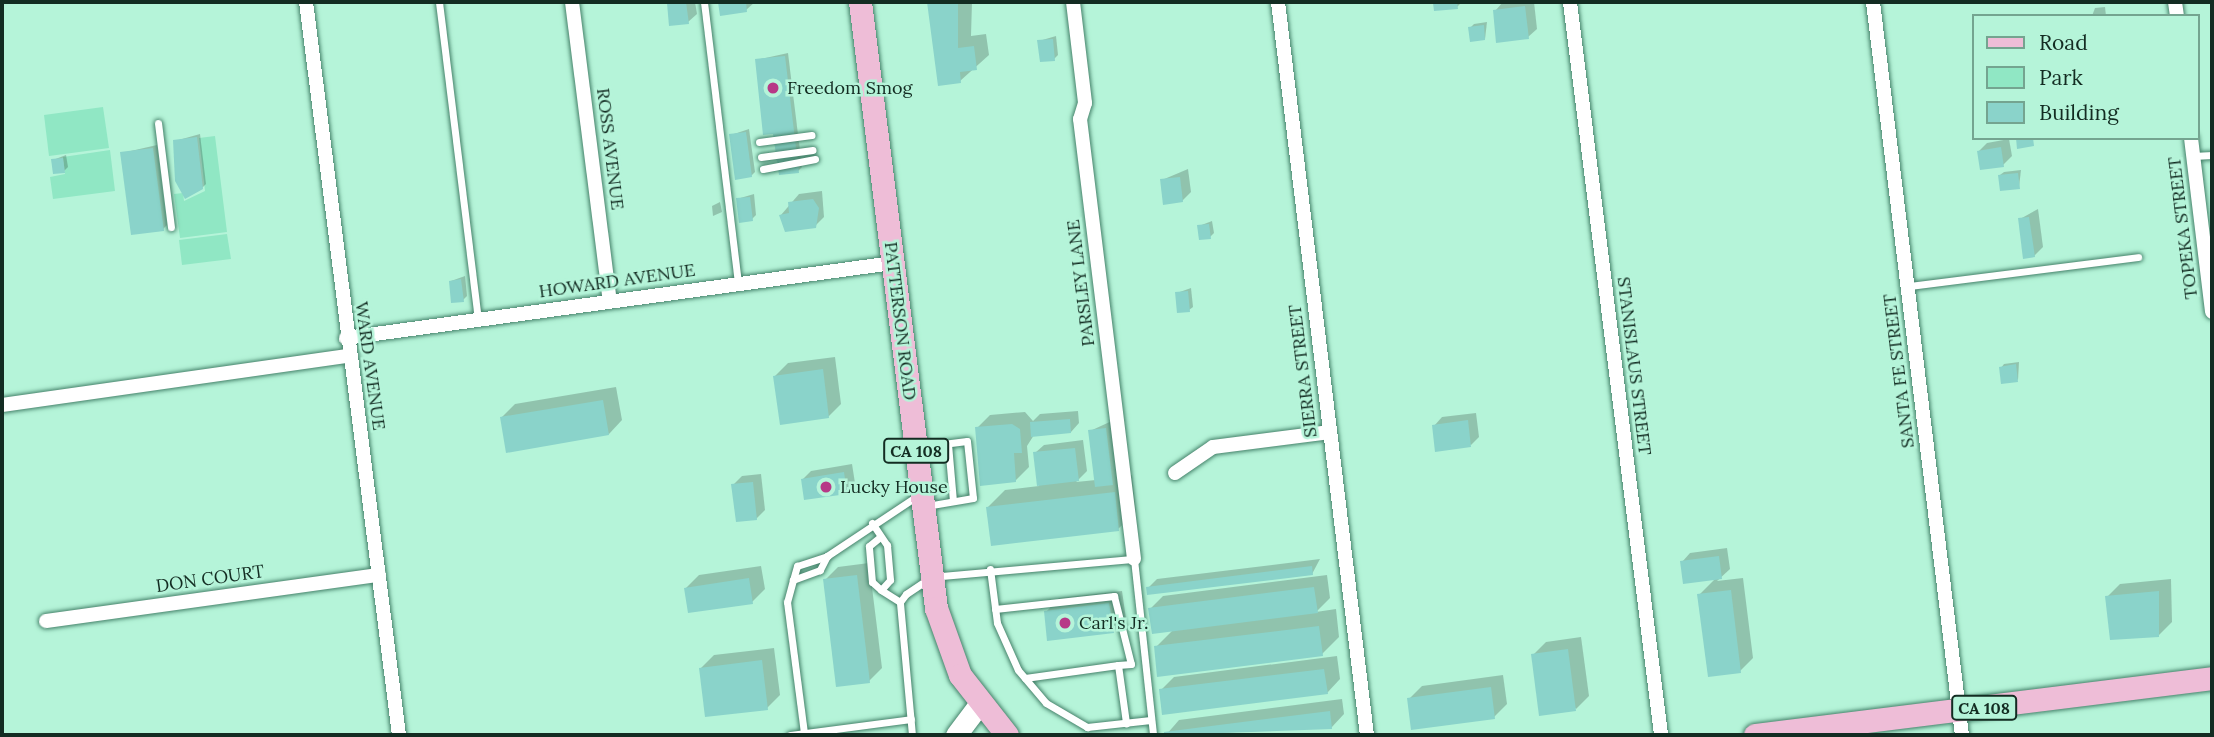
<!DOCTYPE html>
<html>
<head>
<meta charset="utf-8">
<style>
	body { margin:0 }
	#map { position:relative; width:2214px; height:737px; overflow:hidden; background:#b5f4d9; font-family:Lora,serif }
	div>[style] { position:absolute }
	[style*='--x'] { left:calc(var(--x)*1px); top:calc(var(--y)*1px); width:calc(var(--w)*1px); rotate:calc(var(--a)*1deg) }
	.green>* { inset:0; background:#90e7c4 }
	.shadow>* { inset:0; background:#0003 }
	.building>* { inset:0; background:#8ad3ca }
	.roads { filter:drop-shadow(0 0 2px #45826a) drop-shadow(0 0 2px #45826a) }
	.lane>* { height:7px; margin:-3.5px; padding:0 3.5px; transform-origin:3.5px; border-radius:3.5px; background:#fff }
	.street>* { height:14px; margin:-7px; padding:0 7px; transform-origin:7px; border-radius:7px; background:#fff }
	.secondary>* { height:21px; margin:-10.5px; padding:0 10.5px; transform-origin:10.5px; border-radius:10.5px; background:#fff }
	.primary>* { height:23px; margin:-11.5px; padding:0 11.5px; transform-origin:11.5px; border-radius:11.5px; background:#eebdd7 }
	.dots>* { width:19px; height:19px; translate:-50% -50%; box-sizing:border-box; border:4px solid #b5f4d9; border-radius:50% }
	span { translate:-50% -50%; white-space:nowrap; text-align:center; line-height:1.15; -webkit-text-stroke:5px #b5f4d9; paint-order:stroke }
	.shield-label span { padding:2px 5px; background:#b5f4d9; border:2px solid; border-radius:5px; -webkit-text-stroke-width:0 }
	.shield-label { font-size:16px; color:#132c22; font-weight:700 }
	.poi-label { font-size:18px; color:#132c22 }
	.left { translate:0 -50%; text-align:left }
	.street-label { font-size:18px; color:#132c22 }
	.frame { position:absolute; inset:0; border:4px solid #132c22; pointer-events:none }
	.legend { position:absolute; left:1972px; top:14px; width:228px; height:126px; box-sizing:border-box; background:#b5f4d9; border:2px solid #74a490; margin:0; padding:9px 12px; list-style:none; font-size:21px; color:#132c22 }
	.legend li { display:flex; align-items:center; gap:14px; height:35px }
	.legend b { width:35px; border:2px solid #74a490 }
</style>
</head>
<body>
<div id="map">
	<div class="green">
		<div style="clip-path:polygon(103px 107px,109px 148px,49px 156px,44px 115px)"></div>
		<div style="clip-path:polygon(215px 136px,227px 232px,180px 238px,174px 194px,183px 193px,184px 201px,205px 191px,199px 138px)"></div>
		<div style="clip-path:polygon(110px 150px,115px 191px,53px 199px,50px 177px,65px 174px,63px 157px)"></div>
		<div style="clip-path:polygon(227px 234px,231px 259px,182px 265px,179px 240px)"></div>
	</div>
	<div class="shadow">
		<div style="clip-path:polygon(671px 2px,695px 2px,697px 14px,688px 22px)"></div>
		<div style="clip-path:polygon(719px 2px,755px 2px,746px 10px,721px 14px)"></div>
		<div style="clip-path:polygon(929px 2px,972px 2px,971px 36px,986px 34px,989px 55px,960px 81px,939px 84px)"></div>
		<div style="clip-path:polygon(1437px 2px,1461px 2px,1461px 3px,1457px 7px)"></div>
		<div style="clip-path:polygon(1503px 2px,1534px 2px,1537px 29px,1528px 37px,1495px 11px)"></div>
		<div style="clip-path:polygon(2105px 7px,2106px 16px,2092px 16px,2095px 8px)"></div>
		<div style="clip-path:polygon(1487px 22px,1485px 39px,1470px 28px,1474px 24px)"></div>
		<div style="clip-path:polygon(1056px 36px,1058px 55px,1054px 59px,1039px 41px)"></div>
		<div style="clip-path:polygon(788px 53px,802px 167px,798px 171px,774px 132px,756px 60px)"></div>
		<div style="clip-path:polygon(749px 129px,755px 172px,751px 176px,731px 135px)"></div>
		<div style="clip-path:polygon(200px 134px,206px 184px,202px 188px,175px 141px)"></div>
		<div style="clip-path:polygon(2009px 139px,2012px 156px,2003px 165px,1979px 151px,1987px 143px)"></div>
		<div style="clip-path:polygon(157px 145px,167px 225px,163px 229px,122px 153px)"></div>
		<div style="clip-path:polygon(66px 155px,68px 167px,64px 171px,53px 160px)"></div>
		<div style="clip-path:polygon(1188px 169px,1191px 192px,1182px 201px,1162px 180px)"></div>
		<div style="clip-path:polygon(2021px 170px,2019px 187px,2000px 175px,2004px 172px)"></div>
		<div style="clip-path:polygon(822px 191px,824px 217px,815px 226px,781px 215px,799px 194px)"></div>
		<div style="clip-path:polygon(754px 194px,756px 215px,752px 219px,737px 199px)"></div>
		<div style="clip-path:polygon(720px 202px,722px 212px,713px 216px,712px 206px)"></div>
		<div style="clip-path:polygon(2038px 209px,2043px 247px,2034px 256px,2020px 219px)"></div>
		<div style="clip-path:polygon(1212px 221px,1214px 233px,1210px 237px,1199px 226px)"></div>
		<div style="clip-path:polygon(465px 276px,467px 296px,463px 300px,451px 281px)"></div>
		<div style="clip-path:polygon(1191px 288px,1193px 307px,1189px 310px,1177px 293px)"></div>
		<div style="clip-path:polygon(835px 357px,841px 404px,828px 417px,775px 376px,788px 363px)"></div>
		<div style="clip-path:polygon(2019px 362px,2018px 380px,2001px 368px,2004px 364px)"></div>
		<div style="clip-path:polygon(616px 387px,622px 420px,609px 434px,502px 417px,515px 404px)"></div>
		<div style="clip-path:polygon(1078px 411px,1079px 423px,1071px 432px,1034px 435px,1027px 446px,1029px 467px,1015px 481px,977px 428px,990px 415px,1025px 412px,1033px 421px,1040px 414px)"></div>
		<div style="clip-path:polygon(1476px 413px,1479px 437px,1471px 445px,1434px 426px,1442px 417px)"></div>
		<div style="clip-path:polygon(1114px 420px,1121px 477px,1132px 475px,1136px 512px,1118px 529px,988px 507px,1005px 490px,1039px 486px,1035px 453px,1044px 445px,1083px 440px,1087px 471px,1076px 482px,1096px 480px,1090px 431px)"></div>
		<div style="clip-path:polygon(852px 464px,855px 483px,847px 492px,803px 479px,811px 471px)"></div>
		<div style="clip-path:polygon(761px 474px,765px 510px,756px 519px,733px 485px,742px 476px)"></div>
		<div style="clip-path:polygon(1727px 548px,1730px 569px,1717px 581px,1743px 578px,1753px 658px,1740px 671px,1699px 595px,1716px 578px,1682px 562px,1690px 553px)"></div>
		<div style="clip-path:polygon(1320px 559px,1312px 574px,1148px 588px,1157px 579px)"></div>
		<div style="clip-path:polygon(869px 563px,882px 668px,869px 681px,825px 580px,838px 567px)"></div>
		<div style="clip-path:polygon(761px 566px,765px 589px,752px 602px,686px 588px,699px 575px)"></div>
		<div style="clip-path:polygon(1327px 575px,1330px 598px,1316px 612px,1336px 609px,1339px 637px,1322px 654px,1156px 647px,1174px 629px,1150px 609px,1163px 596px)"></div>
		<div style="clip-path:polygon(2171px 579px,2172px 622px,2159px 635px,2107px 597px,2120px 584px)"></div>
		<div style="clip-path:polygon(1122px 591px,1126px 619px,1113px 632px,1046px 612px,1059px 598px)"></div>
		<div style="clip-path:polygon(1581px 637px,1589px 696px,1576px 709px,1533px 655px,1546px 642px)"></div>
		<div style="clip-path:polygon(774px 648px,780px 695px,767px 708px,701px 668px,714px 655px)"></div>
		<div style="clip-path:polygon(1337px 656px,1340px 679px,1327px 693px,1161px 690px,1174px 677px)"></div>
		<div style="clip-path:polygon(1503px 675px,1507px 704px,1494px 717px,1409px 699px,1422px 686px)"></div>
		<div style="clip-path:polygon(1342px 699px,1344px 714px,1331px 728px,1166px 735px,1179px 720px)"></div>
	</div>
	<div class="building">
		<div style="clip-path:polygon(686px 2px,689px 24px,669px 26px,667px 3px)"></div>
		<div style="clip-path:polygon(718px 2px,746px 2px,747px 12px,720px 16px)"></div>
		<div style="clip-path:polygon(927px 2px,958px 2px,958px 48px,974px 46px,977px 70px,960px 72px,961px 83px,938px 86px)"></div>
		<div style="clip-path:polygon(1457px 2px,1458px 9px,1434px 11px,1433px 3px)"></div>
		<div style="clip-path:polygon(1525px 6px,1529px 39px,1496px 43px,1493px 10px)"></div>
		<div style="clip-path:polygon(1484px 25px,1485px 40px,1470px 42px,1468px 27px)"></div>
		<div style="clip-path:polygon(1053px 39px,1055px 61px,1040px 62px,1037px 40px)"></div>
		<div style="clip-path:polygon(785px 56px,799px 173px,779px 175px,773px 134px,763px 135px,755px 59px)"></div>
		<div style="clip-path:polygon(746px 132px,752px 177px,735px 180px,729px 134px)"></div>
		<div style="clip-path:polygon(197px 137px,203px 189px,185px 199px,175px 181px,173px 140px)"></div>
		<div style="clip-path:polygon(2016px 138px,2033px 138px,2034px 146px,2017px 149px)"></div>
		<div style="clip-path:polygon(2001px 147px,2004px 167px,1980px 170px,1977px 151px)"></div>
		<div style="clip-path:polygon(153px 148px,164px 231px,131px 235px,120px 152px)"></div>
		<div style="clip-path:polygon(63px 158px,65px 173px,53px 174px,51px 159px)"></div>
		<div style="clip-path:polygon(2018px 173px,2020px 189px,2000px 191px,1998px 175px)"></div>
		<div style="clip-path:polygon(1180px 177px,1183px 202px,1163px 205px,1160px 179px)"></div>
		<div style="clip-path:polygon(750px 197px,753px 221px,739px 223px,736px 198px)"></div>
		<div style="clip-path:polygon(813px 199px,819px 208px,816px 228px,785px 232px,779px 215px,789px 213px,788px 202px)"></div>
		<div style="clip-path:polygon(2029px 217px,2035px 257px,2023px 259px,2018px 218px)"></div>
		<div style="clip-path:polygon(1209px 224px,1211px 239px,1199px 240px,1197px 225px)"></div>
		<div style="clip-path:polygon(461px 279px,464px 302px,451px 303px,449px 281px)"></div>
		<div style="clip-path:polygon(1188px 291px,1190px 312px,1177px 313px,1175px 292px)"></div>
		<div style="clip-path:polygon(2016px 364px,2018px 382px,2001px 384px,1999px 367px)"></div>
		<div style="clip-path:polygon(823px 369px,829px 418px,780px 425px,773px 376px)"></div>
		<div style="clip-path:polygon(603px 400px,609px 435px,506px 453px,500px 417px)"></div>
		<div style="clip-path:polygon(1070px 419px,1071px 433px,1031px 437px,1030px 422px)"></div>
		<div style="clip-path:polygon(1468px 420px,1471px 447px,1435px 452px,1432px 425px)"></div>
		<div style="clip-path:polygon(1012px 424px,1020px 429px,1022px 453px,1014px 453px,1016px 482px,980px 486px,975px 427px)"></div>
		<div style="clip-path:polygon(1106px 428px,1113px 485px,1095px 487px,1088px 430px)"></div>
		<div style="clip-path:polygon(1075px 448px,1079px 481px,1037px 486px,1033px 452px)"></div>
		<div style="clip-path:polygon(844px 472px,847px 494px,804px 500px,801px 479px)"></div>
		<div style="clip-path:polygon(753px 482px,757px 520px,736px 522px,731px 484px)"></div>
		<div style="clip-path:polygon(1115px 492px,1119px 531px,991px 546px,986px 507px)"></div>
		<div style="clip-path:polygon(1719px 556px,1722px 579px,1683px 584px,1680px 561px)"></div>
		<div style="clip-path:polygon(1312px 566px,1313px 575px,1147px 595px,1146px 587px)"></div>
		<div style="clip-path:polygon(857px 575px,870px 683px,836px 687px,823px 579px)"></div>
		<div style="clip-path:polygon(749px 578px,753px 604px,688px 613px,684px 588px)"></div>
		<div style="clip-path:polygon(1314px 587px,1318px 613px,1152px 634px,1148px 608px)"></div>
		<div style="clip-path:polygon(1731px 590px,1741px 673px,1708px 677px,1697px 594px)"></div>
		<div style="clip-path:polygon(2159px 591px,2159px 637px,2110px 640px,2105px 596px)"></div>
		<div style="clip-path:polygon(1109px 603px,1114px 633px,1047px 641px,1044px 611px)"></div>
		<div style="clip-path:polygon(1319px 626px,1323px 656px,1157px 677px,1154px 646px)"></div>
		<div style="clip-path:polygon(1568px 649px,1576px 711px,1539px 716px,1531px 654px)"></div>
		<div style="clip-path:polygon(762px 660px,768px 710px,705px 717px,699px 668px)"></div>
		<div style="clip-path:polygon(1324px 669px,1328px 694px,1162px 715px,1159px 689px)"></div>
		<div style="clip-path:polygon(1491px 687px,1495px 719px,1411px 730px,1407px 698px)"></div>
		<div style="clip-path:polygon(1330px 711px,1332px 729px,1164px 735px,1164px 732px)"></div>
	</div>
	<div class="roads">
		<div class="lane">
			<div style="--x:439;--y:2;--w:320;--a:83"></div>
			<div style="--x:704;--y:2;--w:284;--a:83.1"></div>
			<div style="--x:158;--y:123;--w:105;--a:82.9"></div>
			<div style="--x:759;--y:142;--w:53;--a:-7.5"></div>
			<div style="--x:2193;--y:156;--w:19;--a:-3"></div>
			<div style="--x:761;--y:157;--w:52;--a:-7.7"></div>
			<div style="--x:763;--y:169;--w:53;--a:-10.9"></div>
			<div style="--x:1909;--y:286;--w:231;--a:-7.2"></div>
			<div style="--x:948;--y:444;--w:57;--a:85"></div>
			<div style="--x:919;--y:447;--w:48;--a:-7.1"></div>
			<div style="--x:967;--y:441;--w:57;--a:84"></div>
			<div style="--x:973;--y:498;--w:48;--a:170.3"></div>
			<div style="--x:872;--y:523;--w:27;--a:56"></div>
			<div style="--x:887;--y:545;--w:35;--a:85"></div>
			<div style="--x:890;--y:580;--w:13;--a:132"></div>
			<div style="--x:881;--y:590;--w:12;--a:-138"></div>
			<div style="--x:872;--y:582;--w:36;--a:-95"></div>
			<div style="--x:869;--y:546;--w:13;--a:-39"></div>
			<div style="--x:827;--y:556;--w:16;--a:117"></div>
			<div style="--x:820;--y:570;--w:29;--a:160"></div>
			<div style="--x:793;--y:580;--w:15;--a:-74"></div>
			<div style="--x:797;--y:566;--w:32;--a:-18"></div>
			<div style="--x:827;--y:556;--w:108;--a:-33.7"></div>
			<div style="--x:990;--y:569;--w:54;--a:82.6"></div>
			<div style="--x:997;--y:623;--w:51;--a:65.9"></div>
			<div style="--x:1018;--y:670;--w:43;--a:49.7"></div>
			<div style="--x:1046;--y:703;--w:48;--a:30.3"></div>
			<div style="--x:1087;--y:727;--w:64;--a:-6.2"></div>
			<div style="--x:793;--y:580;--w:23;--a:105"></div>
			<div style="--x:787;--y:602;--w:132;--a:82.6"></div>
			<div style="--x:881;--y:590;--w:22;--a:32"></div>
			<div style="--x:995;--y:609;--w:120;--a:-6.2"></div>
			<div style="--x:1114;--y:596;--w:70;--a:76"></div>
			<div style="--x:1131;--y:664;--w:13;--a:176"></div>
			<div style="--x:1118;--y:665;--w:59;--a:82.1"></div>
			<div style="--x:1025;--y:678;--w:94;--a:-8"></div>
			<div style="--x:790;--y:735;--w:122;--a:-7.5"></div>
			<div style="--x:912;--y:735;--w:134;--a:-95.2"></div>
			<div style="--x:900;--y:602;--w:10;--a:-53"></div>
			<div style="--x:906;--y:594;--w:30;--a:-34"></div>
			<div style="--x:931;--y:577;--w:204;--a:-5.1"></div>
			<div style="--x:1134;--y:559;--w:177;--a:83.8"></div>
		</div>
		<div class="street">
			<div style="--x:306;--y:2;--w:739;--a:82.77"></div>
			<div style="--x:572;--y:2;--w:301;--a:82.8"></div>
			<div style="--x:1073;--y:2;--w:102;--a:83.2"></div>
			<div style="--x:1085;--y:103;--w:17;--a:107"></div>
			<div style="--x:1080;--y:119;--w:443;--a:83"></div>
			<div style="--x:1278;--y:2;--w:738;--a:83.08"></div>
			<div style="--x:1570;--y:2;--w:739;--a:82.92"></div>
			<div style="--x:1873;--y:2;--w:738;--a:83.08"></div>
			<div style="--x:2175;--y:2;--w:14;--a:82"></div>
			<div style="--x:2191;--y:138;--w:175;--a:83.1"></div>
			<div style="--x:346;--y:338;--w:552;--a:-7.81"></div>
			<div style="--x:2;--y:405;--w:349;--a:-8.1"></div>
			<div style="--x:1175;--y:473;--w:46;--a:-34.4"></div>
			<div style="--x:1213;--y:447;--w:118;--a:-7.3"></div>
			<div style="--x:46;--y:621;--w:336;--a:-7.9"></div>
		</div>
		<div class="secondary">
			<div style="--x:956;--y:735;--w:39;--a:-53"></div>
		</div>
		<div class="primary">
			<div style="--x:860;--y:2;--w:611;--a:82.85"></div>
			<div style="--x:936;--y:608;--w:71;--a:70.3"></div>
			<div style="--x:960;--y:675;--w:76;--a:51.9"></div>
			<div style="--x:1755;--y:735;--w:461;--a:-7.1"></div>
		</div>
	</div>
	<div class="dots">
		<div style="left:773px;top:88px;background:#b73987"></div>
		<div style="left:826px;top:487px;background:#b73987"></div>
		<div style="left:1065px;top:623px;background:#b73987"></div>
	</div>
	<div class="shield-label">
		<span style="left:916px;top:451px">CA 108</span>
		<span style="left:1984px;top:708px">CA 108</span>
	</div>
	<div class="poi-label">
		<span class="left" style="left:787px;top:88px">Freedom Smog</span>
		<span class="left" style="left:840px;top:487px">Lucky House</span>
		<span class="left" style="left:1079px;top:623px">Carl's Jr.</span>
	</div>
	<div class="street-label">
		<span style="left:610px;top:149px;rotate:83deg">ROSS AVENUE</span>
		<span style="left:2183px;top:228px;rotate:-97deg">TOPEKA STREET</span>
		<span style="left:617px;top:281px;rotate:-8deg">HOWARD AVENUE</span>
		<span style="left:1081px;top:283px;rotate:-97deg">PARSLEY LANE</span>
		<span style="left:900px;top:321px;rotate:83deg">PATTERSON ROAD</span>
		<span style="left:370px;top:366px;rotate:82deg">WARD AVENUE</span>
		<span style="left:1634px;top:366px;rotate:83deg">STANISLAUS STREET</span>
		<span style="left:1303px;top:371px;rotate:-97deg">SIERRA STREET</span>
		<span style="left:1899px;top:371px;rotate:-97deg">SANTA FE STREET</span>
		<span style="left:210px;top:579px;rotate:-8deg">DON COURT</span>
	</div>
	<div class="frame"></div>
	<ul class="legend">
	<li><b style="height:9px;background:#eebdd7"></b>Road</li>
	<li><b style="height:19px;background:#90e7c4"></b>Park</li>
	<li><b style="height:19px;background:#8ad3ca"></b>Building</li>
	</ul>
</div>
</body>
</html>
